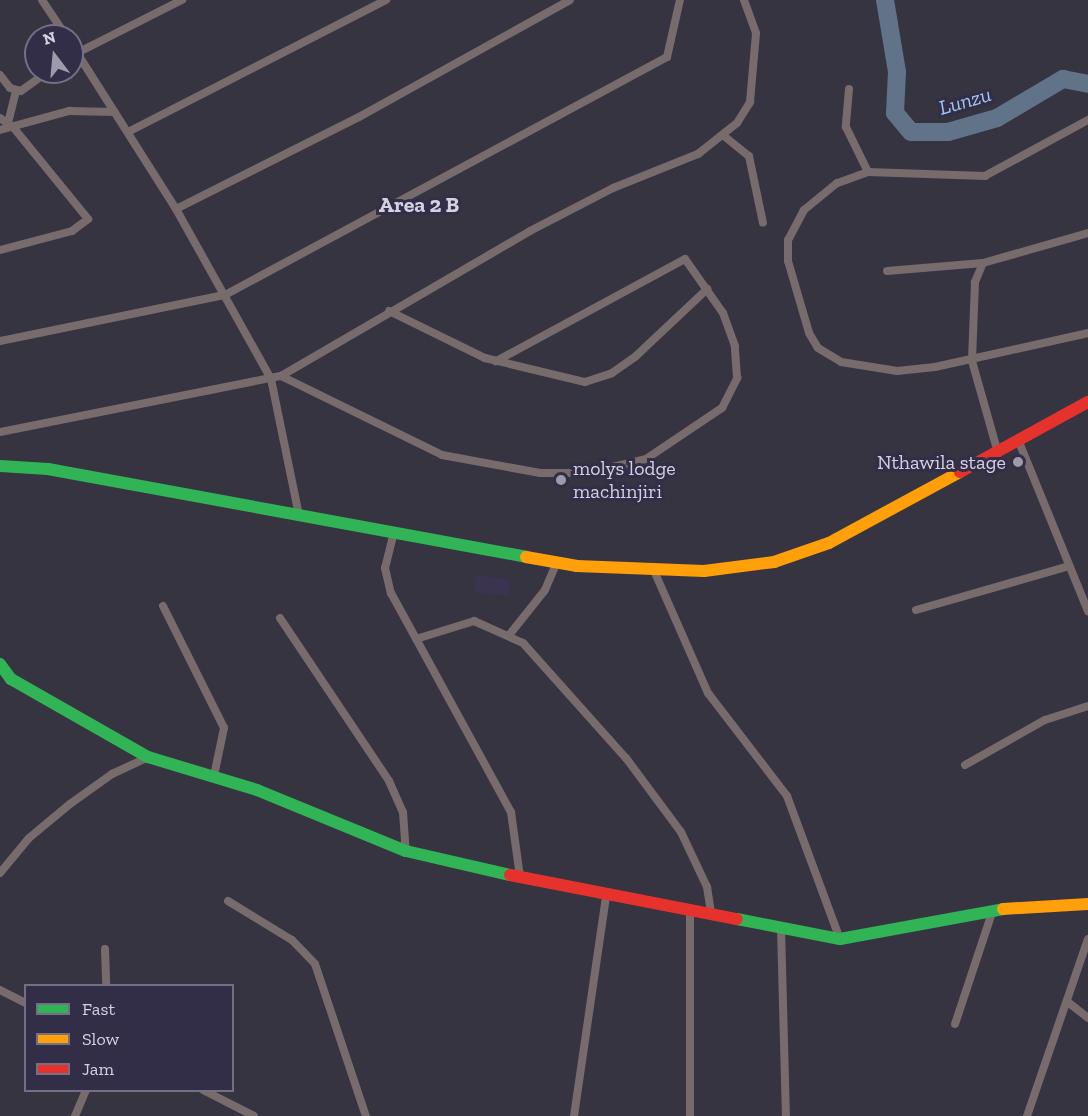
<!DOCTYPE html>
<html>
<head>
<meta charset="utf-8">
<style>
	body { margin:0 }
	#map { position:relative; width:1088px; height:1116px; overflow:hidden; background:#363441; font-family:"Zilla Slab",serif }
	div>[style] { position:absolute }
	[style*='--x'] { left:calc(var(--x)*1px); top:calc(var(--y)*1px); width:calc(var(--w)*1px); rotate:calc(var(--a)*1deg) }
	.built>* { inset:0; background:#3b3451 }
	.river>* { height:18px; margin:-9px; padding:0 9px; transform-origin:9px; border-radius:9px; background:#607389 }
	.street>* { height:8px; margin:-4px; padding:0 4px; transform-origin:4px; border-radius:4px; background:#776b6c }
	.fast>* { height:12px; margin:-6px; padding:0 6px; transform-origin:6px; border-radius:6px; background:#30b455 }
	.slow>* { height:12px; margin:-6px; padding:0 6px; transform-origin:6px; border-radius:6px; background:#ff9f0a }
	.jam>* { height:12px; margin:-6px; padding:0 6px; transform-origin:6px; border-radius:6px; background:#e5322d }
	.dots>* { width:16px; height:16px; translate:-50% -50%; box-sizing:border-box; border:3px solid #332e47; border-radius:50% }
	span { translate:-50% -50%; white-space:nowrap; text-align:center; line-height:1.15; -webkit-text-stroke:6px #332e47; paint-order:stroke }
	.poi-label { font-size:20px; color:#d4d1e1 }
	.right { translate:-100% -50%; text-align:right }
	.left { translate:0 -50%; text-align:left }
	.water-label { font-size:21px; color:#a1c8f2; font-style:italic }
	.quarter-label { font-size:22px; color:#d4d1e1; font-weight:700 }
	.legend { position:absolute; left:24px; top:984px; width:210px; height:108px; box-sizing:border-box; background:#332e47; border:2px solid #736f85; margin:0; padding:8px 10px; list-style:none; font-size:18px; color:#d4d1e1 }
	.legend li { display:flex; align-items:center; gap:12px; height:30px }
	.legend b { width:30px; border:2px solid #736f85 }
	.north { position:absolute; left:24px; top:24px; width:60px; height:60px; box-sizing:border-box; background:#332e47; border:2px solid #736f85; border-radius:50%; rotate:344deg; font-size:16px; font-weight:700; line-height:24px; text-align:center; color:#d4d1e1 }
	.north::after { content:''; display:block; margin:auto; width:21px; height:27px; background:#9d9aa9; clip-path:polygon(50% 0,100% 100%,50% 72%,0 100%) }
</style>
</head>
<body>
<div id="map">
	<div class="built">
		<div style="clip-path:polygon(476px 575px,510px 580px,508px 596px,474px 592px)"></div>
	</div>
	<div class="river">
		<div style="--x:885;--y:0;--w:73;--a:80.5"></div>
		<div style="--x:897;--y:72;--w:41;--a:92.8"></div>
		<div style="--x:895;--y:113;--w:25;--a:50"></div>
		<div style="--x:911;--y:132;--w:37;--a:0"></div>
		<div style="--x:948;--y:132;--w:51;--a:-15.9"></div>
		<div style="--x:997;--y:118;--w:77;--a:-30.6"></div>
		<div style="--x:1063;--y:79;--w:25;--a:11"></div>
	</div>
	<div class="street">
		<div style="--x:42;--y:0;--w:43;--a:56.3"></div>
		<div style="--x:72;--y:45;--w:194;--a:57.6"></div>
		<div style="--x:176;--y:209;--w:195;--a:60.8"></div>
		<div style="--x:271;--y:379;--w:139;--a:78.4"></div>
		<div style="--x:77;--y:53;--w:118;--a:-26.8"></div>
		<div style="--x:0;--y:75;--w:16;--a:52"></div>
		<div style="--x:10;--y:88;--w:11;--a:15"></div>
		<div style="--x:21;--y:91;--w:32;--a:-36"></div>
		<div style="--x:849;--y:89;--w:38;--a:95"></div>
		<div style="--x:846;--y:127;--w:50;--a:63.9"></div>
		<div style="--x:0;--y:118;--w:16;--a:35"></div>
		<div style="--x:13;--y:127;--w:119;--a:50.8"></div>
		<div style="--x:88;--y:219;--w:20;--a:143"></div>
		<div style="--x:72;--y:231;--w:74;--a:165.2"></div>
		<div style="--x:1088;--y:120;--w:117;--a:151.5"></div>
		<div style="--x:985;--y:176;--w:117;--a:-178"></div>
		<div style="--x:868;--y:172;--w:33;--a:160"></div>
		<div style="--x:837;--y:183;--w:43;--a:140.7"></div>
		<div style="--x:804;--y:210;--w:34;--a:118"></div>
		<div style="--x:788;--y:240;--w:21;--a:90"></div>
		<div style="--x:788;--y:261;--w:75;--a:73.7"></div>
		<div style="--x:809;--y:333;--w:17;--a:59"></div>
		<div style="--x:818;--y:348;--w:27;--a:31"></div>
		<div style="--x:841;--y:362;--w:57;--a:9.1"></div>
		<div style="--x:897;--y:371;--w:38;--a:-6"></div>
		<div style="--x:935;--y:367;--w:157;--a:-12.5"></div>
		<div style="--x:8;--y:123;--w:33;--a:-76"></div>
		<div style="--x:0;--y:130;--w:72;--a:-15.4"></div>
		<div style="--x:69;--y:111;--w:45;--a:1.3"></div>
		<div style="--x:128;--y:132;--w:290;--a:-27.1"></div>
		<div style="--x:724;--y:136;--w:32;--a:39"></div>
		<div style="--x:749;--y:156;--w:68;--a:78.2"></div>
		<div style="--x:176;--y:209;--w:205;--a:-26.7"></div>
		<div style="--x:359;--y:117;--w:241;--a:-29"></div>
		<div style="--x:983;--y:263;--w:21;--a:113"></div>
		<div style="--x:975;--y:282;--w:79;--a:92.2"></div>
		<div style="--x:972;--y:361;--w:96;--a:74.2"></div>
		<div style="--x:887;--y:271;--w:96;--a:-4.8"></div>
		<div style="--x:983;--y:263;--w:109;--a:-15.9"></div>
		<div style="--x:389;--y:311;--w:107;--a:26.1"></div>
		<div style="--x:485;--y:358;--w:103;--a:13.5"></div>
		<div style="--x:585;--y:382;--w:28;--a:-18"></div>
		<div style="--x:612;--y:373;--w:29;--a:-35"></div>
		<div style="--x:636;--y:356;--w:98;--a:-43.3"></div>
		<div style="--x:0;--y:341;--w:230;--a:-11.6"></div>
		<div style="--x:225;--y:295;--w:502;--a:-28.3"></div>
		<div style="--x:667;--y:57;--w:58;--a:-77.2"></div>
		<div style="--x:281;--y:376;--w:179;--a:26.1"></div>
		<div style="--x:442;--y:455;--w:100;--a:10.4"></div>
		<div style="--x:540;--y:473;--w:47;--a:0"></div>
		<div style="--x:587;--y:473;--w:61;--a:-13.3"></div>
		<div style="--x:646;--y:459;--w:92;--a:-33.9"></div>
		<div style="--x:722;--y:408;--w:34;--a:-63"></div>
		<div style="--x:737;--y:378;--w:32;--a:-94"></div>
		<div style="--x:735;--y:346;--w:35;--a:-110"></div>
		<div style="--x:723;--y:313;--w:66;--a:-125.1"></div>
		<div style="--x:685;--y:259;--w:215;--a:151.6"></div>
		<div style="--x:0;--y:432;--w:287;--a:-11.3"></div>
		<div style="--x:281;--y:376;--w:288;--a:-30.2"></div>
		<div style="--x:530;--y:231;--w:93;--a:-27.4"></div>
		<div style="--x:613;--y:188;--w:92;--a:-21.8"></div>
		<div style="--x:698;--y:154;--w:50;--a:-38.5"></div>
		<div style="--x:737;--y:123;--w:25;--a:-58"></div>
		<div style="--x:750;--y:102;--w:69;--a:-85"></div>
		<div style="--x:756;--y:33;--w:35;--a:-110"></div>
		<div style="--x:1019;--y:442;--w:183;--a:67.8"></div>
		<div style="--x:394;--y:532;--w:37;--a:104"></div>
		<div style="--x:385;--y:568;--w:26;--a:77"></div>
		<div style="--x:391;--y:593;--w:250;--a:61.3"></div>
		<div style="--x:511;--y:812;--w:66;--a:82.1"></div>
		<div style="--x:655;--y:573;--w:131;--a:66.2"></div>
		<div style="--x:708;--y:693;--w:130;--a:52.5"></div>
		<div style="--x:787;--y:796;--w:153;--a:69.7"></div>
		<div style="--x:163;--y:606;--w:136;--a:63.4"></div>
		<div style="--x:224;--y:728;--w:49;--a:101.8"></div>
		<div style="--x:916;--y:610;--w:159;--a:-16"></div>
		<div style="--x:280;--y:618;--w:196;--a:56.2"></div>
		<div style="--x:389;--y:781;--w:34;--a:66"></div>
		<div style="--x:403;--y:812;--w:39;--a:86"></div>
		<div style="--x:510;--y:634;--w:56;--a:-51.5"></div>
		<div style="--x:545;--y:590;--w:30;--a:-67"></div>
		<div style="--x:416;--y:639;--w:61;--a:-17.2"></div>
		<div style="--x:474;--y:621;--w:54;--a:24.2"></div>
		<div style="--x:523;--y:643;--w:154;--a:48.2"></div>
		<div style="--x:626;--y:758;--w:92;--a:53.4"></div>
		<div style="--x:681;--y:832;--w:61;--a:64.7"></div>
		<div style="--x:707;--y:887;--w:25;--a:81"></div>
		<div style="--x:965;--y:765;--w:92;--a:-29.4"></div>
		<div style="--x:1045;--y:720;--w:45;--a:-18"></div>
		<div style="--x:0;--y:873;--w:45;--a:-50.4"></div>
		<div style="--x:29;--y:838;--w:53;--a:-39.7"></div>
		<div style="--x:70;--y:804;--w:52;--a:-35.5"></div>
		<div style="--x:112;--y:774;--w:40;--a:-25"></div>
		<div style="--x:228;--y:901;--w:75;--a:31.4"></div>
		<div style="--x:292;--y:940;--w:33;--a:46"></div>
		<div style="--x:315;--y:964;--w:160;--a:71.5"></div>
		<div style="--x:781;--y:928;--w:188;--a:88.5"></div>
		<div style="--x:105;--y:949;--w:37;--a:88"></div>
		<div style="--x:0;--y:990;--w:29;--a:27"></div>
		<div style="--x:1069;--y:1003;--w:24;--a:38"></div>
		<div style="--x:955;--y:1024;--w:120;--a:-71.6"></div>
		<div style="--x:203;--y:1090;--w:57;--a:27"></div>
		<div style="--x:75;--y:1116;--w:28;--a:-67"></div>
		<div style="--x:574;--y:1116;--w:222;--a:-81.7"></div>
		<div style="--x:690;--y:1116;--w:205;--a:-90"></div>
		<div style="--x:1027;--y:1116;--w:187;--a:-71"></div>
	</div>
	<div class="fast">
		<div style="--x:0;--y:466;--w:48;--a:3.6"></div>
		<div style="--x:48;--y:469;--w:486;--a:10.4"></div>
		<div style="--x:0;--y:664;--w:19;--a:54"></div>
		<div style="--x:11;--y:679;--w:158;--a:29.7"></div>
		<div style="--x:148;--y:757;--w:114;--a:16.8"></div>
		<div style="--x:257;--y:790;--w:161;--a:22.3"></div>
		<div style="--x:406;--y:851;--w:107;--a:13"></div>
		<div style="--x:737;--y:919;--w:105;--a:11"></div>
		<div style="--x:840;--y:939;--w:166;--a:-10.4"></div>
	</div>
	<div class="slow">
		<div style="--x:526;--y:557;--w:52;--a:10"></div>
		<div style="--x:577;--y:566;--w:127;--a:2.3"></div>
		<div style="--x:704;--y:571;--w:71;--a:-7.3"></div>
		<div style="--x:774;--y:562;--w:58;--a:-19.1"></div>
		<div style="--x:829;--y:543;--w:149;--a:-28.5"></div>
		<div style="--x:1003;--y:909;--w:85;--a:-3.4"></div>
	</div>
	<div class="jam">
		<div style="--x:960;--y:472;--w:146;--a:-28.7"></div>
		<div style="--x:510;--y:875;--w:231;--a:11"></div>
	</div>
	<div class="dots">
		<div style="left:1018px;top:462px;background:#9d9aa9"></div>
		<div style="left:561px;top:480px;background:#9d9aa9"></div>
	</div>
	<div class="poi-label">
		<span class="right" style="left:1006px;top:462px">Nthawila stage</span>
		<span class="left" style="left:573px;top:480px">molys lodge<br>machinjiri</span>
	</div>
	<div class="water-label">
		<span style="left:965px;top:101px;rotate:-16deg">Lunzu</span>
	</div>
	<div class="quarter-label">
		<span style="left:419px;top:205px">Area 2 B</span>
	</div>
	<ul class="legend">
	<li><b style="height:8px;background:#30b455"></b>Fast</li>
	<li><b style="height:8px;background:#ff9f0a"></b>Slow</li>
	<li><b style="height:8px;background:#e5322d"></b>Jam</li>
	</ul>
	<div class="north">N</div>
</div>
</body>
</html>
